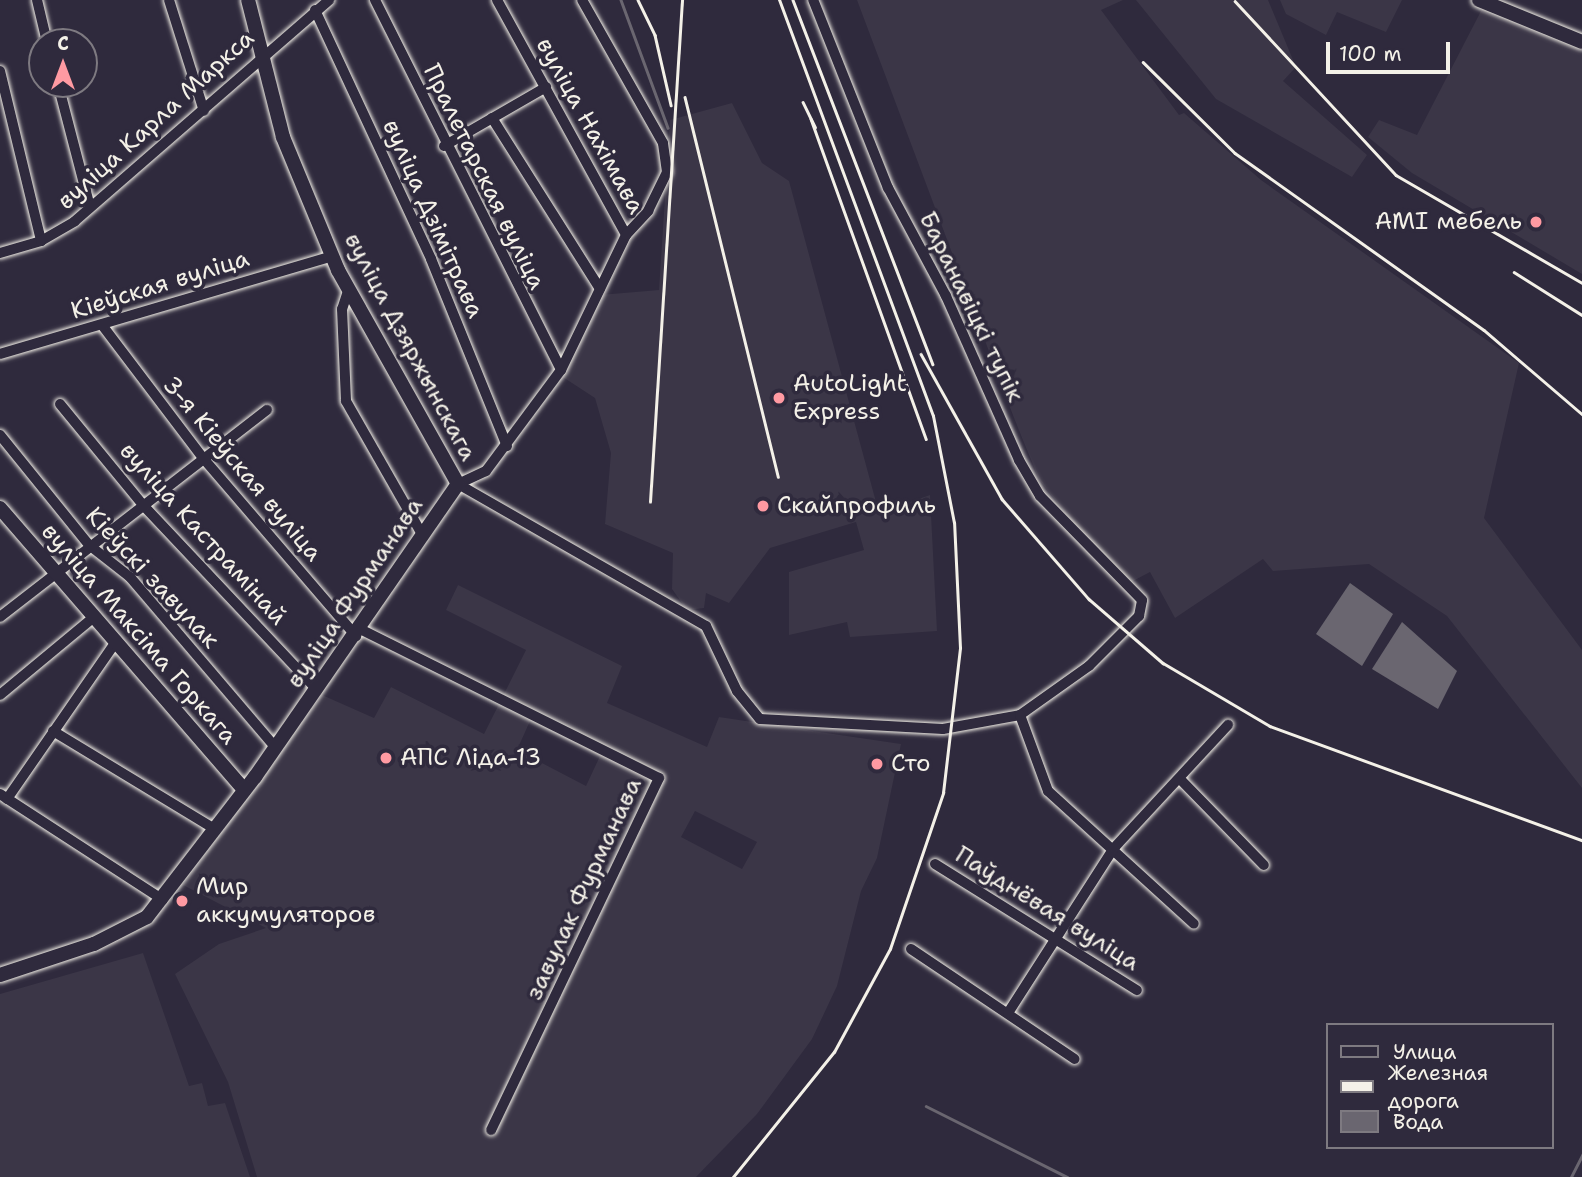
<!DOCTYPE html>
<html>
<head>
<meta charset="utf-8">
<style>
	body { margin:0 }
	#map { position:relative; width:1582px; height:1177px; overflow:hidden; background:#2f2a3d; font-family:"Shantell Sans",sans-serif }
	div>[style] { position:absolute }
	[style*='--x'] { left:calc(var(--x)*1px); top:calc(var(--y)*1px); width:calc(var(--w)*1px); rotate:calc(var(--a)*1deg) }
	.built>* { inset:0; background:#3b3647 }
	.water>* { inset:0; background:#6a6670 }
	.stream>* { height:2.5px; margin:-1.25px; padding:0 1.25px; transform-origin:1.25px; border-radius:1.25px; background:#6a6670 }
	.roads { filter:drop-shadow(0 0 2px #f4f1e8) drop-shadow(0 0 2px #f4f1e8) }
	.street>* { height:10px; margin:-5px; padding:0 5px; transform-origin:5px; border-radius:5px; background:#2f2a3d }
	.secondary>* { height:14px; margin:-7px; padding:0 7px; transform-origin:7px; border-radius:7px; background:#2f2a3d }
	.rail>* { height:2.5px; margin:-1.25px; padding:0 1.25px; transform-origin:1.25px; border-radius:1.25px; background:#f4f1e8 }
	.dots>* { width:19px; height:19px; translate:-50% -50%; box-sizing:border-box; border:4px solid #2f2a3d; border-radius:50% }
	span { translate:-50% -50%; white-space:nowrap; text-align:center; line-height:1.15; -webkit-text-stroke:7px #2f2a3d; paint-order:stroke }
	.street-label { font-size:24px; color:#f4f1e8 }
	.poi-label { font-size:24px; color:#f4f1e8 }
	.right { translate:-100% -50%; text-align:right }
	.left { translate:0 -50%; text-align:left }
	.legend { position:absolute; left:1326px; top:1023px; width:228px; height:126px; box-sizing:border-box; background:#2f2a3d; border:2px solid #7e7a81; margin:0; padding:9px 12px; list-style:none; font-size:21px; color:#f4f1e8 }
	.legend li { display:flex; align-items:center; gap:14px; height:35px }
	.legend b { width:35px; border:2px solid #7e7a81 }
	.north { position:absolute; left:28px; top:28px; width:70px; height:70px; box-sizing:border-box; background:#2f2a3d; border:2px solid #7e7a81; border-radius:50%; rotate:0deg; font-size:19px; font-weight:700; line-height:28px; text-align:center; color:#f4f1e8 }
	.north::after { content:''; display:block; margin:auto; width:24px; height:32px; background:#ff9aa2; clip-path:polygon(50% 0,100% 100%,50% 72%,0 100%) }
	.scale { position:absolute; left:1326px; top:42px; width:124px; height:32px; box-sizing:border-box; border:4px solid #f4f1e8; border-top:0; padding-left:9px; font-size:21px; line-height:24px; white-space:nowrap; color:#f4f1e8; -webkit-text-stroke:5px #2f2a3d; paint-order:stroke }
</style>
</head>
<body>
<div id="map">
	<div class="built">
		<div style="clip-path:polygon(857px 0,1123px 0,1101px 10px,1179px 115px,1184px 113px,1261px 180px,1519px 363px,1484px 518px,1582px 650px,1582px 788px,1447px 616px,1369px 564px,1273px 571px,1263px 559px,1175px 618px,1150px 572px,1131px 582px,1071px 520px,1039px 479px,1014px 418px)"></div>
		<div style="clip-path:polygon(1136px 0,1268px 0,1296px 67px,1283px 81px,1367px 155px,1352px 177px,1216px 99px)"></div>
		<div style="clip-path:polygon(1280px 0,1402px 0,1386px 32px,1337px 12px,1326px 35px,1286px 14px)"></div>
		<div style="clip-path:polygon(1481px 11px,1582px 51px,1582px 274px,1412px 173px,1368px 137px,1379px 120px,1417px 135px)"></div>
		<div style="clip-path:polygon(732px 103px,762px 163px,789px 181px,879px 513px,930px 495px,937px 631px,850px 637px,847px 622px,789px 635px,789px 572px,864px 550px,856px 522px,770px 548px,729px 603px,706px 593px,704px 608px,687px 610px,672px 589px,673px 553px,605px 524px,611px 453px,595px 398px,552px 370px,600px 295px,659px 290px,670px 120px)"></div>
		<div style="clip-path:polygon(evenodd,458px 585px,622px 666px,607px 703px,707px 747px,719px 717px,901px 744px,877px 858px,861px 891px,837px 986px,812px 1039px,757px 1114px,696px 1177px,257px 1177px,228px 1082px,175px 974px,219px 944px,266px 928px,183px 885px,322px 695px,374px 718px,391px 687px,484px 734px,526px 650px,446px 610px,458px 585px,530px 721px,600px 756px,586px 786px,517px 750px,530px 721px,458px 585px,695px 811px,757px 842px,742px 869px,681px 837px,695px 811px)"></div>
		<div style="clip-path:polygon(143px 953px,189px 1086px,202px 1083px,208px 1106px,225px 1103px,250px 1177px,0 1177px,0 994px)"></div>
	</div>
	<div class="water">
		<div style="clip-path:polygon(1350px 583px,1393px 614px,1362px 666px,1316px 634px)"></div>
		<div style="clip-path:polygon(1402px 622px,1457px 671px,1438px 709px,1372px 669px)"></div>
	</div>
	<div class="stream">
		<div style="--x:621;--y:0;--w:136;--a:69.8"></div>
		<div style="--x:926;--y:1106;--w:158;--a:26.7"></div>
		<div style="--x:1571;--y:1177;--w:25;--a:-63"></div>
	</div>
	<div class="roads">
		<div class="street">
			<div style="--x:37;--y:0;--w:43;--a:76.6"></div>
			<div style="--x:169;--y:0;--w:116;--a:72.5"></div>
			<div style="--x:375;--y:0;--w:414;--a:63.3"></div>
			<div style="--x:497;--y:0;--w:268;--a:61.2"></div>
			<div style="--x:315;--y:10;--w:275;--a:65"></div>
			<div style="--x:431;--y:259;--w:202;--a:67.9"></div>
			<div style="--x:0;--y:71;--w:175;--a:76.4"></div>
			<div style="--x:58;--y:84;--w:127;--a:75.4"></div>
			<div style="--x:492;--y:118;--w:202;--a:57.7"></div>
			<div style="--x:444;--y:146;--w:118;--a:-30"></div>
			<div style="--x:0;--y:253;--w:43;--a:-16.3"></div>
			<div style="--x:41;--y:241;--w:39;--a:-30"></div>
			<div style="--x:75;--y:221;--w:337;--a:-41"></div>
			<div style="--x:348;--y:291;--w:19;--a:108"></div>
			<div style="--x:342;--y:309;--w:92;--a:87.5"></div>
			<div style="--x:346;--y:401;--w:153;--a:60.3"></div>
			<div style="--x:102;--y:325;--w:167;--a:52.8"></div>
			<div style="--x:203;--y:458;--w:235;--a:49.3"></div>
			<div style="--x:0;--y:354;--w:346;--a:-16.4"></div>
			<div style="--x:60;--y:404;--w:129;--a:50.6"></div>
			<div style="--x:142;--y:504;--w:255;--a:46.7"></div>
			<div style="--x:0;--y:435;--w:141;--a:51"></div>
			<div style="--x:89;--y:545;--w:52;--a:38"></div>
			<div style="--x:130;--y:577;--w:225;--a:49.5"></div>
			<div style="--x:458;--y:484;--w:286;--a:29.8"></div>
			<div style="--x:706;--y:626;--w:72;--a:64.5"></div>
			<div style="--x:737;--y:691;--w:36;--a:51"></div>
			<div style="--x:760;--y:719;--w:183;--a:3.1"></div>
			<div style="--x:943;--y:729;--w:78;--a:-10.3"></div>
			<div style="--x:1020;--y:715;--w:85;--a:-35.4"></div>
			<div style="--x:1089;--y:666;--w:71;--a:-45"></div>
			<div style="--x:1139;--y:616;--w:16;--a:-79"></div>
			<div style="--x:1142;--y:600;--w:146;--a:-134.4"></div>
			<div style="--x:1040;--y:496;--w:42;--a:-120.3"></div>
			<div style="--x:1019;--y:460;--w:180;--a:-114"></div>
			<div style="--x:946;--y:296;--w:123;--a:-118.2"></div>
			<div style="--x:888;--y:188;--w:202;--a:-111.7"></div>
			<div style="--x:458;--y:484;--w:31;--a:-25"></div>
			<div style="--x:486;--y:471;--w:126;--a:-53.4"></div>
			<div style="--x:561;--y:370;--w:150;--a:-64.3"></div>
			<div style="--x:626;--y:235;--w:33;--a:-47"></div>
			<div style="--x:648;--y:211;--w:43;--a:-64"></div>
			<div style="--x:667;--y:172;--w:29;--a:-98"></div>
			<div style="--x:663;--y:143;--w:164;--a:-119.5"></div>
			<div style="--x:0;--y:617;--w:338;--a:-37.8"></div>
			<div style="--x:360;--y:629;--w:334;--a:26.5"></div>
			<div style="--x:659;--y:778;--w:390;--a:115.5"></div>
			<div style="--x:0;--y:695;--w:122;--a:-39.7"></div>
			<div style="--x:1020;--y:715;--w:81;--a:69.8"></div>
			<div style="--x:1048;--y:791;--w:197;--a:42.3"></div>
			<div style="--x:53;--y:731;--w:189;--a:31.2"></div>
			<div style="--x:1180;--y:779;--w:120;--a:45.7"></div>
			<div style="--x:0;--y:794;--w:194;--a:33"></div>
			<div style="--x:7;--y:799;--w:190;--a:-55.3"></div>
			<div style="--x:935;--y:864;--w:238;--a:32"></div>
			<div style="--x:911;--y:949;--w:197;--a:33.9"></div>
			<div style="--x:1008;--y:1013;--w:196;--a:-57.3"></div>
			<div style="--x:1114;--y:848;--w:168;--a:-47.2"></div>
		</div>
		<div class="secondary">
			<div style="--x:1479;--y:0;--w:111;--a:22.2"></div>
			<div style="--x:0;--y:508;--w:373;--a:49.1"></div>
			<div style="--x:0;--y:975;--w:99;--a:-18.3"></div>
			<div style="--x:94;--y:944;--w:59;--a:-27"></div>
			<div style="--x:147;--y:917;--w:177;--a:-52.4"></div>
			<div style="--x:255;--y:777;--w:356;--a:-55.3"></div>
			<div style="--x:458;--y:484;--w:245;--a:-119.3"></div>
			<div style="--x:338;--y:270;--w:144;--a:-112.5"></div>
			<div style="--x:283;--y:137;--w:141;--a:-104.3"></div>
		</div>
	</div>
	<div class="rail">
		<div style="--x:638;--y:0;--w:39;--a:64"></div>
		<div style="--x:655;--y:35;--w:72;--a:77.1"></div>
		<div style="--x:793;--y:0;--w:390;--a:69"></div>
		<div style="--x:1235;--y:1;--w:237;--a:47.2"></div>
		<div style="--x:1396;--y:175;--w:215;--a:30.1"></div>
		<div style="--x:1143;--y:62;--w:129;--a:44.7"></div>
		<div style="--x:1235;--y:153;--w:305;--a:35.4"></div>
		<div style="--x:1484;--y:330;--w:129;--a:40.6"></div>
		<div style="--x:685;--y:97;--w:391;--a:76.2"></div>
		<div style="--x:803;--y:102;--w:28;--a:64"></div>
		<div style="--x:811;--y:119;--w:340;--a:70.2"></div>
		<div style="--x:1514;--y:272;--w:80;--a:32.3"></div>
		<div style="--x:921;--y:354;--w:166;--a:60.8"></div>
		<div style="--x:1002;--y:499;--w:133;--a:49"></div>
		<div style="--x:1089;--y:599;--w:98;--a:40.9"></div>
		<div style="--x:1163;--y:663;--w:124;--a:30.5"></div>
		<div style="--x:1270;--y:726;--w:332;--a:20.1"></div>
		<div style="--x:650;--y:502;--w:503;--a:-86.35"></div>
		<div style="--x:733;--y:1177;--w:161;--a:-51.1"></div>
		<div style="--x:834;--y:1052;--w:117;--a:-61.5"></div>
		<div style="--x:890;--y:949;--w:165;--a:-71.2"></div>
		<div style="--x:943;--y:793;--w:146;--a:-83.3"></div>
		<div style="--x:960;--y:648;--w:125;--a:-92.7"></div>
		<div style="--x:954;--y:523;--w:109;--a:-101.1"></div>
		<div style="--x:933;--y:416;--w:444;--a:-110.3"></div>
	</div>
	<div class="dots">
		<div style="left:1536px;top:222px;background:#ff9aa2"></div>
		<div style="left:779px;top:398px;background:#ff9aa2"></div>
		<div style="left:763px;top:506px;background:#ff9aa2"></div>
		<div style="left:386px;top:758px;background:#ff9aa2"></div>
		<div style="left:877px;top:764px;background:#ff9aa2"></div>
		<div style="left:182px;top:901px;background:#ff9aa2"></div>
	</div>
	<div class="street-label">
		<span style="left:156px;top:120px;rotate:-42deg">вуліца Карла Маркса</span>
		<span style="left:590px;top:126px;rotate:61deg">вуліца Нахімава</span>
		<span style="left:484px;top:177px;rotate:64deg">Пралетарская вуліца</span>
		<span style="left:433px;top:219px;rotate:66deg">вуліца Дзімітрава</span>
		<span style="left:160px;top:285px;rotate:-17deg">Кіеўская вуліца</span>
		<span style="left:971px;top:307px;rotate:64deg">Баранавіцкі тупік</span>
		<span style="left:410px;top:347px;rotate:62deg">вуліца Дзяржынскага</span>
		<span style="left:242px;top:469px;rotate:50deg">3-я Кіеўская вуліца</span>
		<span style="left:203px;top:534px;rotate:48deg">вуліца Кастрамінай</span>
		<span style="left:152px;top:578px;rotate:47deg">Кіеўскі завулак</span>
		<span style="left:355px;top:593px;rotate:-56deg">вуліца Фурманава</span>
		<span style="left:139px;top:634px;rotate:49deg">вуліца Максіма Горкага</span>
		<span style="left:584px;top:889px;rotate:-65deg">завулак Фурманава</span>
		<span style="left:1047px;top:909px;rotate:32deg">Паўднёвая вуліца</span>
	</div>
	<div class="poi-label">
		<span class="right" style="left:1522px;top:222px">AMI мебель</span>
		<span class="left" style="left:793px;top:398px">AutoLight<br>Express</span>
		<span class="left" style="left:777px;top:506px">Скайпрофиль</span>
		<span class="left" style="left:400px;top:758px">АПС Ліда-13</span>
		<span class="left" style="left:891px;top:764px">Сто</span>
		<span class="left" style="left:196px;top:901px">Мир<br>аккумуляторов</span>
	</div>
	<ul class="legend">
	<li><b style="height:9px;background:#2f2a3d"></b>Улица</li>
	<li><b style="height:9px;background:#f4f1e8"></b>Железная дорога</li>
	<li><b style="height:19px;background:#6a6670"></b>Вода</li>
	</ul>
	<div class="north">С</div>
	<div class="scale">100 m</div>
</div>
</body>
</html>
